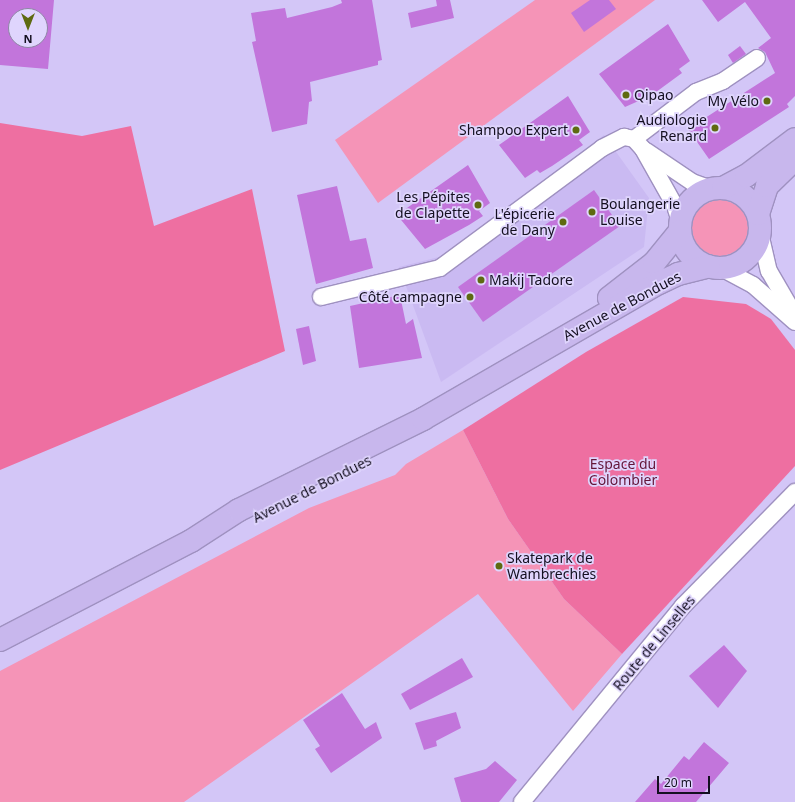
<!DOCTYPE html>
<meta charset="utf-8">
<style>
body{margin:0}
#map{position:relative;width:795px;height:802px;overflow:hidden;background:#d3c6f7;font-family:"Noto Sans",sans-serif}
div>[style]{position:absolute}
.built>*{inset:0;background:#cabaf2}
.green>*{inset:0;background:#f594b7}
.round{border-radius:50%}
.forest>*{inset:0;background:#ee6fa1}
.building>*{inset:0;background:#c275db}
.roads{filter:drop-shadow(1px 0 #9f91c0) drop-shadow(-1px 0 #9f91c0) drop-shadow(0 1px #9f91c0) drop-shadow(0 -1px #9f91c0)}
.street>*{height:16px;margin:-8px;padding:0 8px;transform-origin:8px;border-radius:8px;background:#fff}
.primary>*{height:22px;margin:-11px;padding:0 11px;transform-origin:11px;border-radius:11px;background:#c8b7ed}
.primary>.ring{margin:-11px;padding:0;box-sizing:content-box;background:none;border:22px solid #c8b7ed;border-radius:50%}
.dots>*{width:11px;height:11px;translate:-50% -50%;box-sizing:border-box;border:2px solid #dfd5fd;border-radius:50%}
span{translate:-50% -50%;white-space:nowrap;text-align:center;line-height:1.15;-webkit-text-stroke:3.5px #dfd5fd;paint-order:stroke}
.poi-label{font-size:14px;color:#140f20}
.left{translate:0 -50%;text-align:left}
.right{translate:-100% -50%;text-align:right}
.street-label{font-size:14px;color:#140f20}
.park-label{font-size:14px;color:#641539}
.north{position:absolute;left:8px;top:8px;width:40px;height:40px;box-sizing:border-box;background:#dfd5fd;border:1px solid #8e86a5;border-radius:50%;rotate:180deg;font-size:11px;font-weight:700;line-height:16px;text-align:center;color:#140f20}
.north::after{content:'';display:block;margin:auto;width:14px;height:18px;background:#5e6a11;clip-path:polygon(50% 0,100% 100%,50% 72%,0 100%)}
.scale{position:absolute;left:657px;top:776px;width:53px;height:18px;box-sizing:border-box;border:2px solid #140f20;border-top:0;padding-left:5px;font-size:12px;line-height:14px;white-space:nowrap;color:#140f20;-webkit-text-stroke:3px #dfd5fd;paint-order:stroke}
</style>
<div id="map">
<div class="built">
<div style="clip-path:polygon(604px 135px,649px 198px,644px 247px,441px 382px,399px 267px,443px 256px)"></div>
</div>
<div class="green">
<div style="clip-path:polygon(535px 0,655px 0,378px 203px,335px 140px)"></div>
<div class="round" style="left:692px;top:200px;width:56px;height:56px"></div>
<div style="clip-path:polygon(463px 430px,508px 519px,564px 599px,622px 654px,573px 711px,478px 594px,184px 802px,0 802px,0 671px,309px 508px,395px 475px,406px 464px)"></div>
</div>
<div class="forest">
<div style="clip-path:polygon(0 123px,82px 136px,131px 126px,154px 226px,252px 189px,285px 351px,0 470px)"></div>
<div style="clip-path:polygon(683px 297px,746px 304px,771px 319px,795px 350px,795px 466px,622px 654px,564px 599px,508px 519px,463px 430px,586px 352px)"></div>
</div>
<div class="building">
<div style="clip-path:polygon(evenodd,0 0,54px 0,48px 69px,0 65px,0 0,16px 16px,40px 16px,40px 40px,16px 40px,16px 16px)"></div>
<div style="clip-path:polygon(341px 0,372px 0,382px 60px,378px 61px,378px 65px,310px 82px,312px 101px,309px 102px,307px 124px,272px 132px,252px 42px,256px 41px,251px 13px,285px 8px,287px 18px,332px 7px,342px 3px)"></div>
<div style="clip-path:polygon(436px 0,450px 0,454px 18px,411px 28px,408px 13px,437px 6px)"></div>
<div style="clip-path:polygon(590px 0,609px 0,616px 9px,584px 32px,571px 13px)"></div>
<div style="clip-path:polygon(702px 0,795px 0,795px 96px,787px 104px,789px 107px,709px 159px,688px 129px,775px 73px,765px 52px,758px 48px,771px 38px,745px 2px,718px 22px)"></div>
<div style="clip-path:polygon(668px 24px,690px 61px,679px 69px,682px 73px,652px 95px,625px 107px,599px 74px)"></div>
<div style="clip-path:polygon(740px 46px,746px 54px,733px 63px,728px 55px)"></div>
<div style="clip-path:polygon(568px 96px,590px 132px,579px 140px,583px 145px,552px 166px,540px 173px,537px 170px,525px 178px,499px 145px)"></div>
<div style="clip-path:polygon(468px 165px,490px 203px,479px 211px,483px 216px,469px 225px,425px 249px,397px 215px)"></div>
<div style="clip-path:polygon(337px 186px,350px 241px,366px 238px,373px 268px,316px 284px,297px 195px)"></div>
<div style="clip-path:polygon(594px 190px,620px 226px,483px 322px,458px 287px)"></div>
<div style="clip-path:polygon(400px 295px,406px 324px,413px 319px,422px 358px,359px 368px,350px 306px)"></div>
<div style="clip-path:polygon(309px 326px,316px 361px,303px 365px,296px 329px)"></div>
<div style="clip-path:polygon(724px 645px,747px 671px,718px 708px,689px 676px)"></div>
<div style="clip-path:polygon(462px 658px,473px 677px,410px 710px,401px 694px)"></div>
<div style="clip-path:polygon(342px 693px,365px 729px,376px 722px,382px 738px,331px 773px,315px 749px,320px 746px,303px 720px)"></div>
<div style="clip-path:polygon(456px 712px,461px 728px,436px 741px,437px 746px,424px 750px,415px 723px)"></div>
<div style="clip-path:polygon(704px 742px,729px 763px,696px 802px,635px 802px,655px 779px,661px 784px,684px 756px,689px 760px)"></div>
<div style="clip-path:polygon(495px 761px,517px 780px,499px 802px,461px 802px,454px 778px,486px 769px)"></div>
</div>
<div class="roads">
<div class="street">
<div style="left:634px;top:139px;width:78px;rotate:-37.2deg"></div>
<div style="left:696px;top:92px;width:29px;rotate:-22deg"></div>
<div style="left:723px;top:81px;width:41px;rotate:-34.1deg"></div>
<div style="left:646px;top:151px;width:55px;rotate:34deg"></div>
<div style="left:692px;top:182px;width:20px;rotate:20deg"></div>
<div style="left:760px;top:233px;width:39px;rotate:77deg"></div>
<div style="left:769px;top:271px;width:50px;rotate:59.8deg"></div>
<div style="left:721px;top:268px;width:36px;rotate:28deg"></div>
<div style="left:753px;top:285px;width:56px;rotate:41.4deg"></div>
<div style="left:321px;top:297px;width:122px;rotate:-13.7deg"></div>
<div style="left:440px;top:268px;width:202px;rotate:-36.5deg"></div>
<div style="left:602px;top:148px;width:25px;rotate:-27deg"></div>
<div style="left:624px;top:137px;width:10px;rotate:11deg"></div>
<div style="left:634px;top:139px;width:13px;rotate:48deg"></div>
<div style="left:643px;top:149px;width:65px;rotate:60.7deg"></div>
<div style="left:675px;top:206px;width:16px;rotate:72deg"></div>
<div style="left:522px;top:802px;width:254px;rotate:-50.6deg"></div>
<div style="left:683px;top:606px;width:160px;rotate:-45.5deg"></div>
</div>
<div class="primary">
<div class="ring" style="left:680px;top:188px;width:58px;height:58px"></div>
<div style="left:723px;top:188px;width:26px;rotate:-28deg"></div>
<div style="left:746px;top:176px;width:61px;rotate:-37.1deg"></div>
<div style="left:758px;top:214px;width:29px;rotate:-72deg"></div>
<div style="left:767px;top:186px;width:39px;rotate:-44deg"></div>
<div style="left:609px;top:298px;width:57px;rotate:-37.9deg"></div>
<div style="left:654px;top:263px;width:41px;rotate:-50.9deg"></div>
<div style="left:0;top:640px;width:215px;rotate:-27.4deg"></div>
<div style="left:191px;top:541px;width:57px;rotate:-32.9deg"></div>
<div style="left:239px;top:510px;width:205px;rotate:-26.3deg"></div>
<div style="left:423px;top:419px;width:272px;rotate:-30deg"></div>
<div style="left:659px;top:283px;width:21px;rotate:-25deg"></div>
<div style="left:678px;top:274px;width:32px;rotate:-14deg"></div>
</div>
</div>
<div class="dots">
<div style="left:626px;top:95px;background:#5e6a11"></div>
<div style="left:767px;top:101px;background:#5e6a11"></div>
<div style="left:715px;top:128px;background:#5e6a11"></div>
<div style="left:576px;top:130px;background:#5e6a11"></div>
<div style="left:478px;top:205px;background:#5e6a11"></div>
<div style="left:592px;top:212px;background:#5e6a11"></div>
<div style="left:563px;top:222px;background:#5e6a11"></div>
<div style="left:481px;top:280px;background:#5e6a11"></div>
<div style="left:470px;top:297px;background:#5e6a11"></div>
<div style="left:499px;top:566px;background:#5e6a11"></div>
</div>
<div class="poi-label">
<span class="left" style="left:634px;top:95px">Qipao</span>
<span class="right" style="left:759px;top:101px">My Vélo</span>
<span class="right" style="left:707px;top:128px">Audiologie<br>Renard</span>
<span class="right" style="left:568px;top:130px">Shampoo Expert</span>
<span class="right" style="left:470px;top:205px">Les Pépites<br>de Clapette</span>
<span class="left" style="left:600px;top:212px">Boulangerie<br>Louise</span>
<span class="right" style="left:555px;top:222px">L'épicerie<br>de Dany</span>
<span class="left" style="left:489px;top:280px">Makij Tadore</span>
<span class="right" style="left:462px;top:297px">Côté campagne</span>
<span class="left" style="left:507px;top:566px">Skatepark de<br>Wambrechies</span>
</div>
<div class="street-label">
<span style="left:622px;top:306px;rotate:-28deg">Avenue de Bondues</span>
<span style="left:312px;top:489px;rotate:-27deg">Avenue de Bondues</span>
<span style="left:654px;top:643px;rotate:-50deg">Route de Linselles</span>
</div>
<div class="park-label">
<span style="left:623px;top:472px">Espace du<br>Colombier</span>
</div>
<div class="north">N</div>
<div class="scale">20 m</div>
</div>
